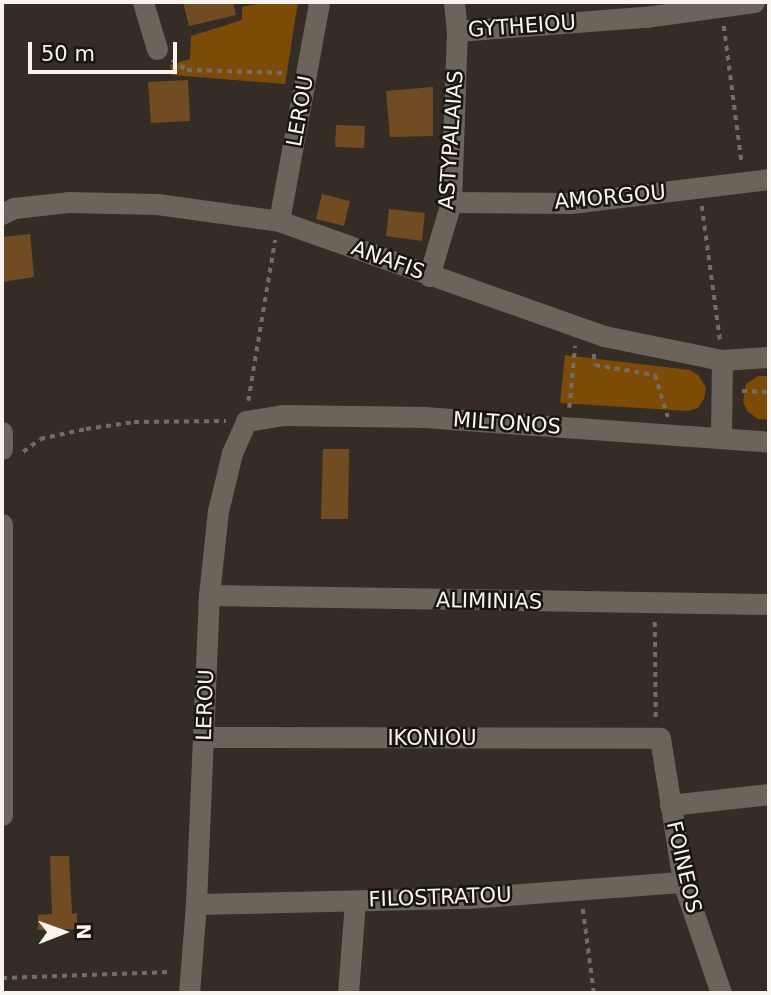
<!DOCTYPE html>
<style>
body{margin:0}
#map{position:relative;width:771px;height:995px;overflow:hidden;background:#352d25;font-family:"DejaVu Sans",sans-serif}
div>[style]{position:absolute}
.green>*{inset:0;background:#7c4b07}
.building>*{inset:0;background:#714c22}
.path>*{height:3.5px;margin-top:-1.75px;transform-origin:0;background:repeating-linear-gradient(90deg,#746d65 0 5px,transparent 0 10px)}
.minor>*{height:21px;margin:-10.5px;padding:0 10.5px;transform-origin:10.5px;border-radius:10.5px;background:#6c635a}
span{translate:-50% -50%;white-space:nowrap;text-align:center;line-height:1.15;-webkit-text-stroke:5px #191612;paint-order:stroke}
.street-label{font-size:21px;color:#f9f4ee}
.frame{position:absolute;inset:0;border:4px solid #f9f4ee;pointer-events:none}
.north{position:absolute;left:28px;top:897px;width:70px;height:70px;-webkit-text-stroke:5px #191612;paint-order:stroke;rotate:89deg;font-size:19px;font-weight:700;line-height:28px;text-align:center;color:#f9f4ee}
.north::after{content:'';display:block;margin:auto;width:24px;height:32px;background:#f9f4ee;clip-path:polygon(50% 0,100% 100%,50% 72%,0 100%)}
.scale{position:absolute;left:28px;top:42px;width:149px;height:32px;box-sizing:border-box;border:4px solid #f9f4ee;border-top:0;padding-left:9px;font-size:21px;line-height:24px;white-space:nowrap;color:#f9f4ee;-webkit-text-stroke:5px #191612;paint-order:stroke}
</style>
<div id="map">
<div class="green">
<div style="clip-path:polygon(266px 2px,298px 2px,285px 84px,172px 75px,170px 65px,190px 59px,191px 36px,242px 20px,242px 7px)"></div>
<div style="clip-path:polygon(565px 355px,690px 370px,698px 375px,706px 387px,704px 399px,698px 408px,688px 411px,560px 403px)"></div>
<div style="clip-path:polygon(758px 376px,769px 376px,769px 420px,758px 419px,747px 411px,743px 402px,746px 384px)"></div>
</div>
<div class="building">
<div style="clip-path:polygon(183px 2px,233px 2px,236px 15px,189px 26px)"></div>
<div style="clip-path:polygon(188px 80px,190px 121px,151px 123px,148px 82px)"></div>
<div style="clip-path:polygon(433px 87px,433px 136px,390px 137px,386px 91px)"></div>
<div style="clip-path:polygon(336px 125px,365px 126px,364px 148px,335px 147px)"></div>
<div style="clip-path:polygon(322px 194px,350px 201px,344px 226px,316px 219px)"></div>
<div style="clip-path:polygon(389px 209px,425px 213px,422px 241px,386px 236px)"></div>
<div style="clip-path:polygon(30px 234px,34px 277px,2px 282px,2px 237px)"></div>
<div style="clip-path:polygon(323px 449px,349px 449px,348px 519px,321px 519px)"></div>
<div style="clip-path:polygon(50px 856px,69px 856px,72px 914px,77px 913px,77px 929px,38px 930px,38px 915px,52px 914px)"></div>
</div>
<div class="path">
<div style="left:724px;top:26px;width:139px;rotate:82.6deg"></div>
<div style="left:172px;top:60px;width:18px;rotate:34deg"></div>
<div style="left:187px;top:70px;width:100px;rotate:1.7deg"></div>
<div style="left:702px;top:206px;width:135px;rotate:82.3deg"></div>
<div style="left:594px;top:354px;width:11px;rotate:85deg"></div>
<div style="left:595px;top:365px;width:61px;rotate:9.5deg"></div>
<div style="left:655px;top:375px;width:44px;rotate:72.8deg"></div>
<div style="left:742px;top:391px;width:27px;rotate:2deg"></div>
<div style="left:248px;top:401px;width:163px;rotate:-80.5deg"></div>
<div style="left:569px;top:408px;width:62px;rotate:-84.5deg"></div>
<div style="left:23px;top:452px;width:21px;rotate:-37deg"></div>
<div style="left:40px;top:439px;width:47px;rotate:-12.3deg"></div>
<div style="left:86px;top:429px;width:49px;rotate:-8.3deg"></div>
<div style="left:134px;top:422px;width:92px;rotate:-0.6deg"></div>
<div style="left:655px;top:622px;width:97px;rotate:89.4deg"></div>
<div style="left:583px;top:909px;width:85px;rotate:82.5deg"></div>
<div style="left:2px;top:978px;width:169px;rotate:-2deg"></div>
</div>
<div class="minor">
<div style="left:143px;top:2px;width:49px;rotate:73.4deg"></div>
<div style="left:457px;top:31px;width:189px;rotate:-4.3deg"></div>
<div style="left:645px;top:17px;width:110px;rotate:-7.8deg"></div>
<div style="left:451px;top:202px;width:120px;rotate:0.5deg"></div>
<div style="left:571px;top:203px;width:199px;rotate:-6.9deg"></div>
<div style="left:2px;top:214px;width:13px;rotate:-27deg"></div>
<div style="left:14px;top:208px;width:54px;rotate:-6.3deg"></div>
<div style="left:68px;top:202px;width:89px;rotate:1.3deg"></div>
<div style="left:157px;top:204px;width:123px;rotate:7.9deg"></div>
<div style="left:279px;top:221px;width:345px;rotate:19.5deg"></div>
<div style="left:604px;top:336px;width:120px;rotate:11.5deg"></div>
<div style="left:722px;top:360px;width:47px;rotate:-3.7deg"></div>
<div style="left:279px;top:221px;width:223px;rotate:-79.6deg"></div>
<div style="left:429px;top:276px;width:77px;rotate:-73.4deg"></div>
<div style="left:451px;top:202px;width:171px;rotate:-88deg"></div>
<div style="left:457px;top:31px;width:29px;rotate:-96deg"></div>
<div style="left:2px;top:432px;width:17px;rotate:90deg"></div>
<div style="left:721px;top:438px;width:78px;rotate:-89.3deg"></div>
<div style="left:2px;top:524px;width:291px;rotate:90deg"></div>
<div style="left:209px;top:595px;width:560px;rotate:0.92deg"></div>
<div style="left:204px;top:737px;width:456px;rotate:0.1deg"></div>
<div style="left:660px;top:738px;width:146px;rotate:80.9deg"></div>
<div style="left:683px;top:882px;width:117px;rotate:71.1deg"></div>
<div style="left:670px;top:805px;width:100px;rotate:-6.3deg"></div>
<div style="left:196px;top:904px;width:272px;rotate:-1.3deg"></div>
<div style="left:468px;top:898px;width:216px;rotate:-4.3deg"></div>
<div style="left:189px;top:993px;width:89px;rotate:-85.5deg"></div>
<div style="left:196px;top:904px;width:309px;rotate:-87.6deg"></div>
<div style="left:209px;top:595px;width:84px;rotate:-83.9deg"></div>
<div style="left:218px;top:511px;width:60px;rotate:-76.4deg"></div>
<div style="left:232px;top:453px;width:35px;rotate:-66deg"></div>
<div style="left:246px;top:421px;width:37px;rotate:-9deg"></div>
<div style="left:283px;top:415px;width:141px;rotate:0.8deg"></div>
<div style="left:424px;top:417px;width:346px;rotate:4.1deg"></div>
<div style="left:348px;top:993px;width:92px;rotate:-85.6deg"></div>
</div>
<div class="street-label">
<span style="left:522px;top:26px;rotate:-4deg">GYTHEIOU</span>
<span style="left:300px;top:111px;rotate:-80deg">LEROU</span>
<span style="left:451px;top:140px;rotate:-86deg">ASTYPALAIAS</span>
<span style="left:610px;top:197px;rotate:-5deg">AMORGOU</span>
<span style="left:388px;top:260px;rotate:20deg">ANAFIS</span>
<span style="left:507px;top:423px;rotate:4deg">MILTONOS</span>
<span style="left:489px;top:601px;rotate:1deg">ALIMINIAS</span>
<span style="left:205px;top:705px;rotate:-88deg">LEROU</span>
<span style="left:432px;top:738px">IKONIOU</span>
<span style="left:684px;top:867px;rotate:77deg">FOINEOS</span>
<span style="left:440px;top:897px;rotate:-2deg">FILOSTRATOU</span>
</div>
<div class="frame"></div>
<div class="north">N</div>
<div class="scale">50 m</div>
</div>
